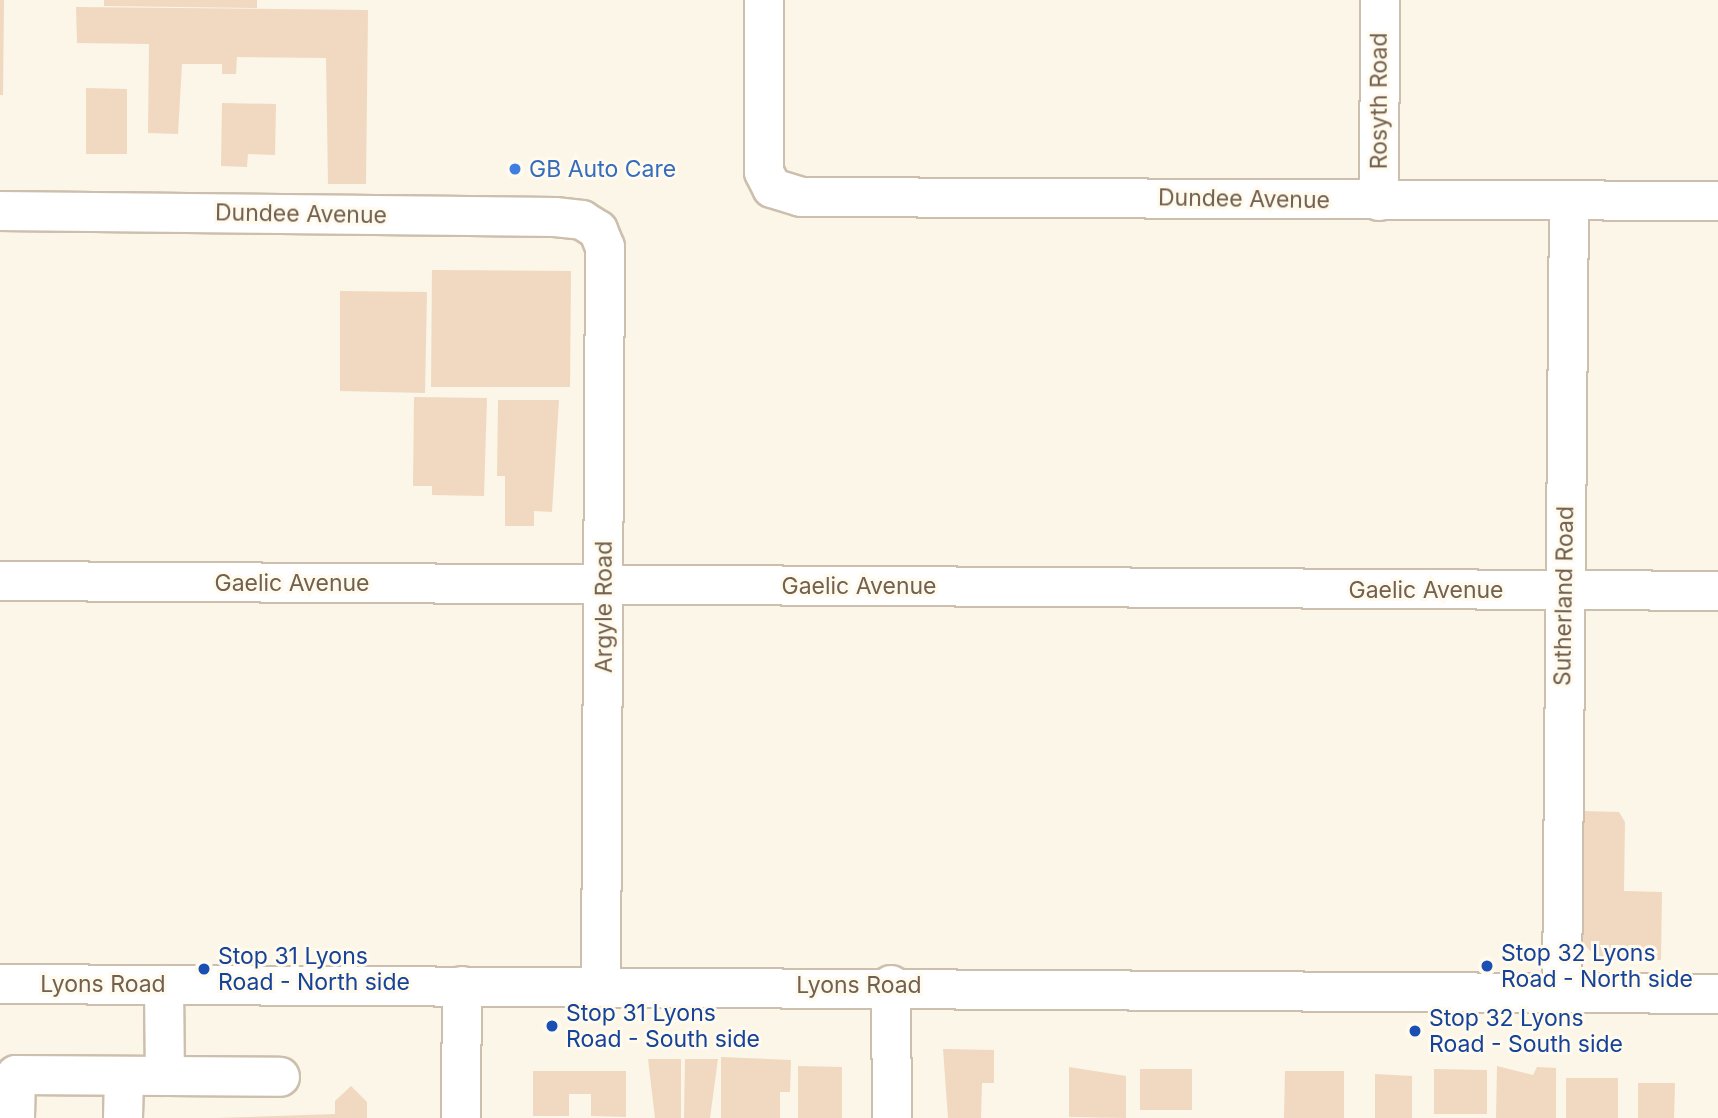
<!DOCTYPE html>
<style>
body{margin:0}
#map{position:relative;width:1718px;height:1118px;overflow:hidden;background:#fbf6e7;font-family:Inter,sans-serif}
div>[style]{position:absolute}
.building>*{inset:0;background:#f0d9c0}
.roads{filter:drop-shadow(2px 0 #cdbfae) drop-shadow(-2px 0 #cdbfae) drop-shadow(0 2px #cdbfae) drop-shadow(0 -2px #cdbfae)}
.minor>*{height:38px;margin:-19px;padding:0 19px;transform-origin:19px;border-radius:19px;background:#fff}
.dots>*{width:19px;height:19px;translate:-50% -50%;box-sizing:border-box;border:4px solid #fefaee;border-radius:50%}
span{translate:-50% -50%;white-space:nowrap;text-align:center;line-height:1.15;-webkit-text-stroke:6px #fefaee;paint-order:stroke}
.street-label{font-size:23px;color:#74604d}
.shop-label{font-size:23px;color:#366cbe}
.left{translate:0 -50%;text-align:left}
.transit-label{font-size:23px;color:#164399}
</style>
<div id="map">
<div class="building">
<div style="clip-path:polygon(0 0,4px 0,3px 95px,0 95px)"></div>
<div style="clip-path:polygon(104px 0,257px 0,257px 8px,104px 6px)"></div>
<div style="clip-path:polygon(76px 7px,368px 10px,366px 184px,328px 184px,326px 58px,237px 57px,236px 74px,222px 74px,222px 64px,182px 64px,178px 134px,148px 133px,149px 44px,77px 43px)"></div>
<div style="clip-path:polygon(86px 88px,127px 89px,127px 154px,86px 154px)"></div>
<div style="clip-path:polygon(222px 103px,276px 104px,275px 155px,248px 154px,247px 167px,221px 166px)"></div>
<div style="clip-path:polygon(432px 270px,571px 271px,570px 387px,431px 387px)"></div>
<div style="clip-path:polygon(340px 291px,427px 292px,425px 393px,340px 391px)"></div>
<div style="clip-path:polygon(414px 397px,487px 398px,484px 496px,432px 495px,432px 486px,413px 486px)"></div>
<div style="clip-path:polygon(498px 400px,559px 400px,552px 512px,534px 511px,534px 526px,505px 526px,505px 476px,497px 476px)"></div>
<div style="clip-path:polygon(1584px 811px,1619px 812px,1625px 822px,1624px 891px,1662px 892px,1661px 960px,1599px 959px,1582px 943px)"></div>
<div style="clip-path:polygon(943px 1049px,994px 1050px,994px 1083px,982px 1083px,981px 1118px,948px 1118px)"></div>
<div style="clip-path:polygon(721px 1057px,791px 1060px,790px 1092px,780px 1092px,780px 1118px,721px 1118px)"></div>
<div style="clip-path:polygon(648px 1059px,681px 1059px,681px 1118px,655px 1118px)"></div>
<div style="clip-path:polygon(685px 1059px,718px 1059px,710px 1118px,684px 1118px)"></div>
<div style="clip-path:polygon(798px 1066px,842px 1067px,842px 1118px,798px 1118px)"></div>
<div style="clip-path:polygon(1497px 1066px,1533px 1075px,1537px 1067px,1556px 1068px,1556px 1118px,1496px 1118px)"></div>
<div style="clip-path:polygon(1069px 1067px,1126px 1076px,1126px 1118px,1069px 1117px)"></div>
<div style="clip-path:polygon(1140px 1069px,1192px 1069px,1192px 1110px,1140px 1110px)"></div>
<div style="clip-path:polygon(1434px 1069px,1487px 1070px,1487px 1114px,1434px 1114px)"></div>
<div style="clip-path:polygon(533px 1071px,626px 1071px,626px 1117px,591px 1116px,591px 1094px,569px 1094px,569px 1116px,533px 1116px)"></div>
<div style="clip-path:polygon(1285px 1071px,1344px 1071px,1344px 1118px,1284px 1118px)"></div>
<div style="clip-path:polygon(1375px 1074px,1412px 1076px,1412px 1118px,1375px 1118px)"></div>
<div style="clip-path:polygon(1566px 1078px,1618px 1078px,1618px 1118px,1566px 1118px)"></div>
<div style="clip-path:polygon(1638px 1083px,1675px 1083px,1674px 1118px,1638px 1118px)"></div>
<div style="clip-path:polygon(351px 1086px,367px 1102px,367px 1118px,216px 1118px,335px 1114px,335px 1101px)"></div>
</div>
<div class="roads">
<div class="minor">
<div style="left:764px;top:0;width:172px;rotate:90deg"></div>
<div style="left:764px;top:172px;width:18px;rotate:63deg"></div>
<div style="left:772px;top:188px;width:30px;rotate:17deg"></div>
<div style="left:801px;top:197px;width:917px;rotate:0.25deg"></div>
<div style="left:1379px;top:201px;width:201px;rotate:-89.7deg"></div>
<div style="left:0;top:211px;width:555px;rotate:0.62deg"></div>
<div style="left:555px;top:217px;width:27px;rotate:6deg"></div>
<div style="left:582px;top:220px;width:19px;rotate:32deg"></div>
<div style="left:598px;top:230px;width:18px;rotate:68deg"></div>
<div style="left:605px;top:247px;width:739px;rotate:90.31deg"></div>
<div style="left:0;top:581px;width:1718px;rotate:0.33deg"></div>
<div style="left:0;top:984px;width:1718px;rotate:0.33deg"></div>
<div style="left:164px;top:985px;width:91px;rotate:89.4deg"></div>
<div style="left:891px;top:985px;width:133px;rotate:89.6deg"></div>
<div style="left:1562px;top:991px;width:790px;rotate:-89.49deg"></div>
<div style="left:15px;top:1118px;width:43px;rotate:-88.7deg"></div>
<div style="left:16px;top:1075px;width:264px;rotate:0.4deg"></div>
<div style="left:123px;top:1118px;width:42px;rotate:-88.6deg"></div>
<div style="left:461px;top:1118px;width:132px;rotate:-89.6deg"></div>
</div>
</div>
<div class="dots">
<div style="left:515px;top:169px;background:#3f7fe0"></div>
<div style="left:1487px;top:966px;background:#1a4fb4"></div>
<div style="left:204px;top:969px;background:#1a4fb4"></div>
<div style="left:552px;top:1026px;background:#1a4fb4"></div>
<div style="left:1415px;top:1031px;background:#1a4fb4"></div>
</div>
<div class="street-label">
<span style="left:1379px;top:101px;rotate:-90deg">Rosyth Road</span>
<span style="left:1244px;top:199px;rotate:1deg">Dundee Avenue</span>
<span style="left:301px;top:214px;rotate:1deg">Dundee Avenue</span>
<span style="left:292px;top:583px">Gaelic Avenue</span>
<span style="left:859px;top:586px">Gaelic Avenue</span>
<span style="left:1426px;top:590px">Gaelic Avenue</span>
<span style="left:1564px;top:596px;rotate:-89deg">Sutherland Road</span>
<span style="left:604px;top:607px;rotate:-90deg">Argyle Road</span>
<span style="left:103px;top:984px">Lyons Road</span>
<span style="left:859px;top:985px">Lyons Road</span>
</div>
<div class="shop-label">
<span class="left" style="left:529px;top:169px">GB Auto Care</span>
</div>
<div class="transit-label">
<span class="left" style="left:1501px;top:966px">Stop 32 Lyons<br>Road - North side</span>
<span class="left" style="left:218px;top:969px">Stop 31 Lyons<br>Road - North side</span>
<span class="left" style="left:566px;top:1026px">Stop 31 Lyons<br>Road - South side</span>
<span class="left" style="left:1429px;top:1031px">Stop 32 Lyons<br>Road - South side</span>
</div>
</div>
